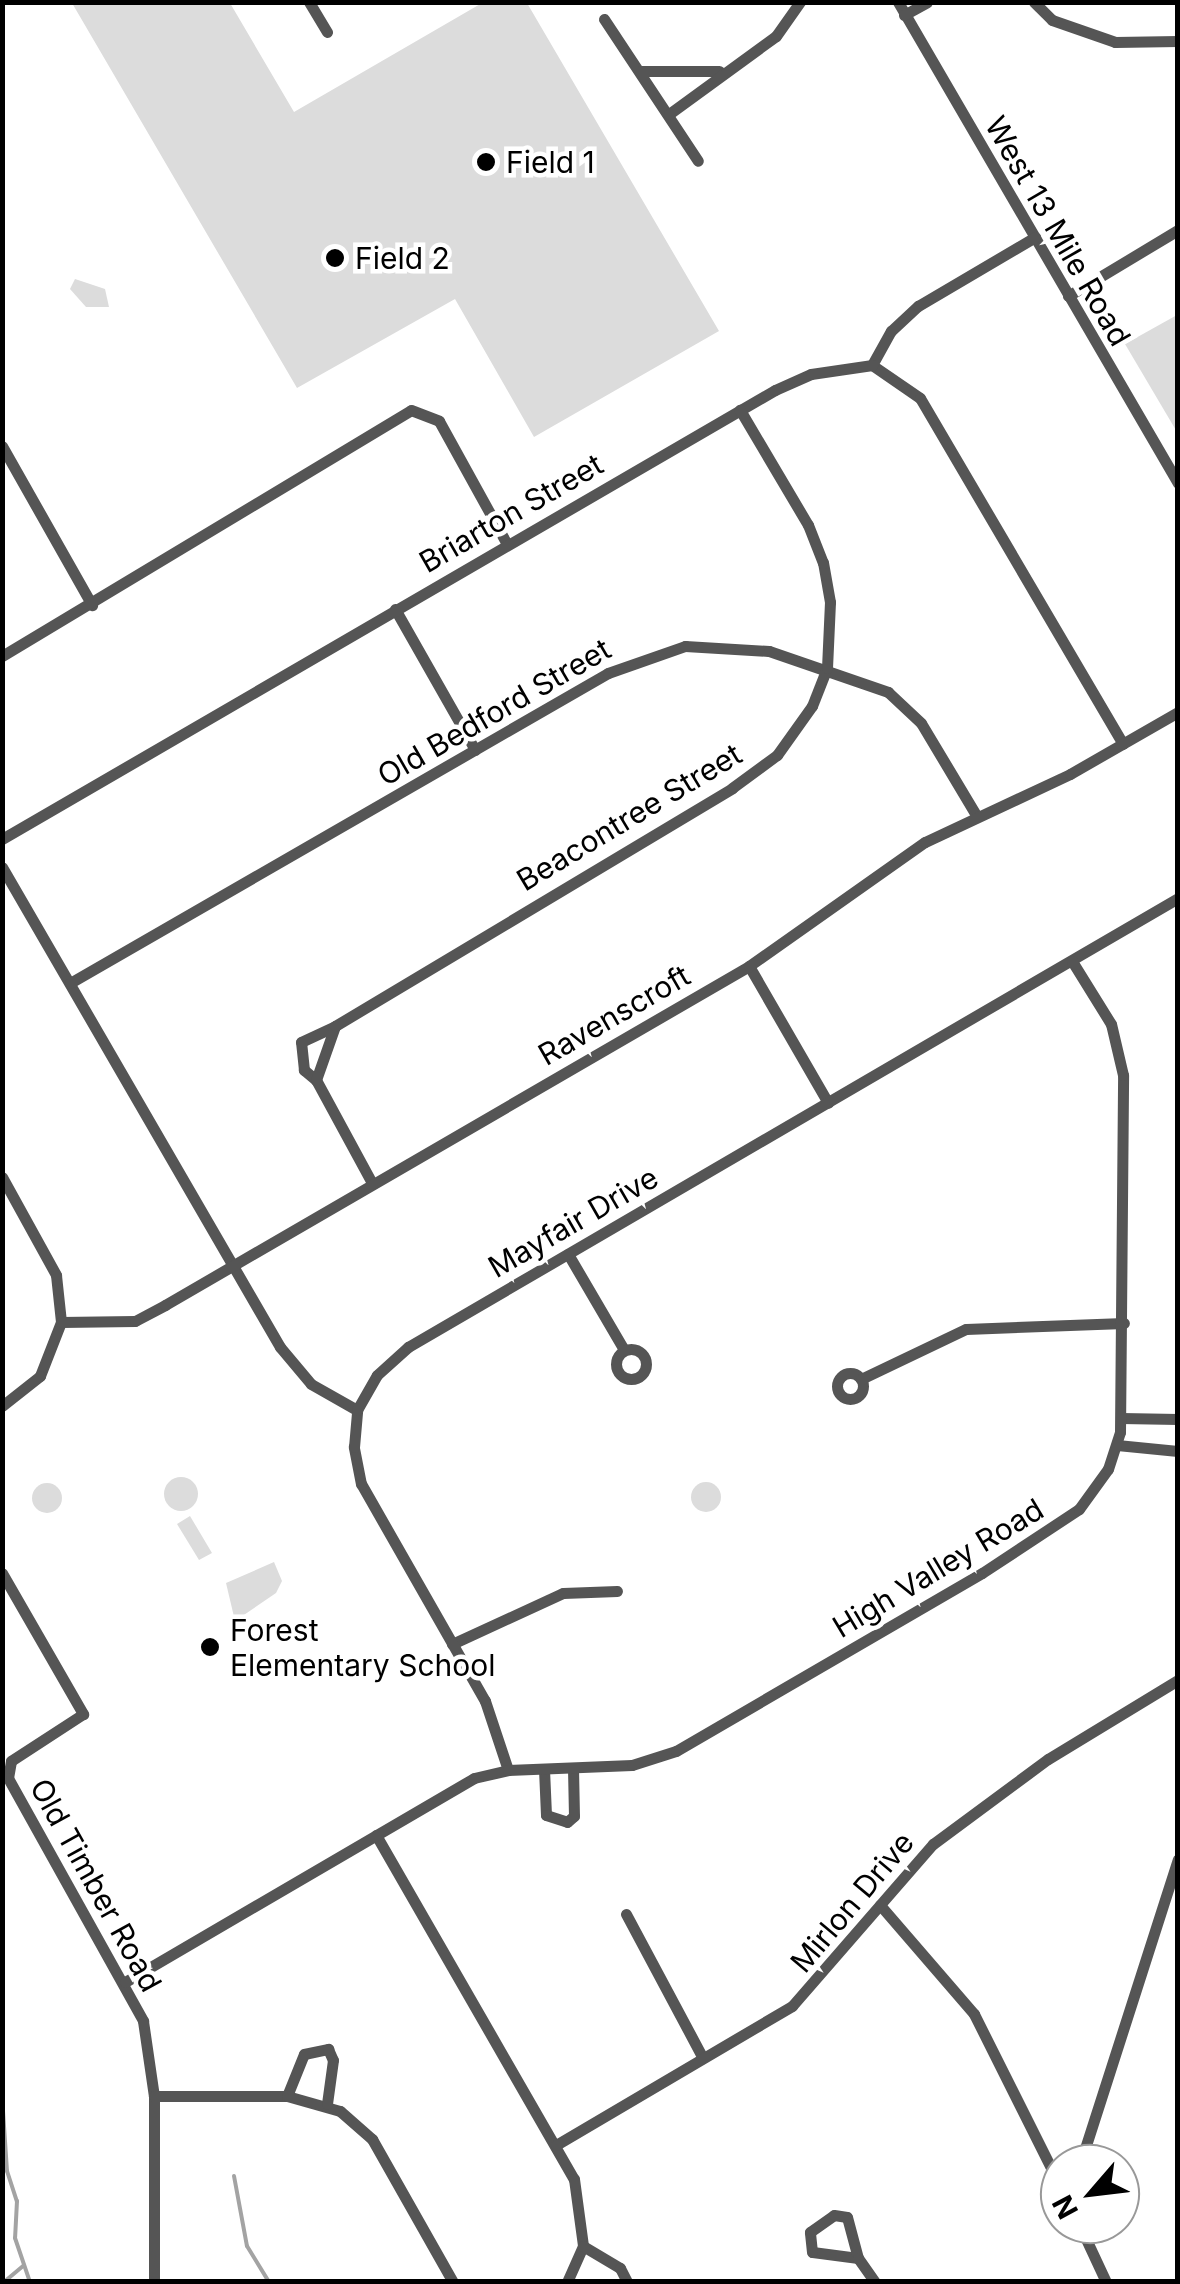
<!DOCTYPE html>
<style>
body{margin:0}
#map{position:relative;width:1180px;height:2284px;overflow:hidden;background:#fff;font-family:Inter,sans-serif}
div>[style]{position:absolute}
.green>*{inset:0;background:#dcdcdc}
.round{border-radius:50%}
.stream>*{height:4px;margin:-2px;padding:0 2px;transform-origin:2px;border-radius:2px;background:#a3a3a3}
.minor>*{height:11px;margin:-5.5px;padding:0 5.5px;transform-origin:5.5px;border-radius:5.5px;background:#555}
.minor>.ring{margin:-5.5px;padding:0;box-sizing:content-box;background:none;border:11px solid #555;border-radius:50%}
.dots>*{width:28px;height:28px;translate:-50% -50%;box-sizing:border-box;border:5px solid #fff;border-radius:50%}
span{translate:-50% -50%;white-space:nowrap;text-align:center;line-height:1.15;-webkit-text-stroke:9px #fff;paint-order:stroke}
.poi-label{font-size:30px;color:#000}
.left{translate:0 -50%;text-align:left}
.street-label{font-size:30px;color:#000}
.frame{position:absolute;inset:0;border:5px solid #000;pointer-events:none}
.north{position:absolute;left:1040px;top:2144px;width:100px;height:100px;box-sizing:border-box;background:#fff;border:2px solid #999;border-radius:50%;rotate:242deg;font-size:28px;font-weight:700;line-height:40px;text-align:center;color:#000}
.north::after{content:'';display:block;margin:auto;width:35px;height:45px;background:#000;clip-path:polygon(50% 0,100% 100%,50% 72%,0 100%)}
</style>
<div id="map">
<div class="green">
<div style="clip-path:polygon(72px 3px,230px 3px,294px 112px,482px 3px,527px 3px,719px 331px,534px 437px,455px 299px,297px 388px)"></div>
<div style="clip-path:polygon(75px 279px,105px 289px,109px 307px,86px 307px,70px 289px)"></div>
<div style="clip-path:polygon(1177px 315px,1177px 432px,1125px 344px)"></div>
<div class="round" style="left:164px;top:1477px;width:34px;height:34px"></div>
<div class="round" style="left:691px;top:1482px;width:30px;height:30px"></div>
<div class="round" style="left:32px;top:1483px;width:30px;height:30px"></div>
<div style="clip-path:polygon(190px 1516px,212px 1553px,199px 1560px,177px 1524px)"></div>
<div style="clip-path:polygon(274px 1562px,282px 1581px,276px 1593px,235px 1621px,226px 1583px)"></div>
</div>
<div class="stream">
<div style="left:2px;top:2096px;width:75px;rotate:86.2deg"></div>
<div style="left:7px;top:2171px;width:32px;rotate:72deg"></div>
<div style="left:17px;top:2201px;width:37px;rotate:93deg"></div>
<div style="left:15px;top:2238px;width:46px;rotate:71.2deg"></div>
<div style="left:234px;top:2176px;width:71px;rotate:79.5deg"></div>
<div style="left:247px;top:2246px;width:42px;rotate:58.6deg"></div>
<div style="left:4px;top:2282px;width:26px;rotate:-40deg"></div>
</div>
<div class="minor">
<div style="left:309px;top:2px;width:35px;rotate:59deg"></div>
<div style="left:898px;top:2px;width:557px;rotate:59.8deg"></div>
<div style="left:1034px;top:2px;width:25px;rotate:45deg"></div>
<div style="left:1052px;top:20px;width:67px;rotate:19.2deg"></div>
<div style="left:1115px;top:42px;width:63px;rotate:-0.9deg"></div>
<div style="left:904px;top:15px;width:26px;rotate:-29deg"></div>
<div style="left:604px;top:19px;width:170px;rotate:56.5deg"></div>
<div style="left:641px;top:71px;width:78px"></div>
<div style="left:669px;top:114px;width:132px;rotate:-36.1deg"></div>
<div style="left:776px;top:36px;width:42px;rotate:-54.8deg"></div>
<div style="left:1068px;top:296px;width:128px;rotate:-31deg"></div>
<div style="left:872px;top:365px;width:58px;rotate:34.5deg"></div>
<div style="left:920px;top:398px;width:401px;rotate:59.6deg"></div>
<div style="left:872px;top:365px;width:39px;rotate:-61deg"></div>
<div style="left:891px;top:331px;width:37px;rotate:-43deg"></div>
<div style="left:918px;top:306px;width:136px;rotate:-30.5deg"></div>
<div style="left:2px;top:446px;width:183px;rotate:60.5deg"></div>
<div style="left:395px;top:609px;width:162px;rotate:60.4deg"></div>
<div style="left:2px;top:656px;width:477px;rotate:-31deg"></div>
<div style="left:411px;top:410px;width:30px;rotate:21deg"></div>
<div style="left:439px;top:421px;width:141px;rotate:61.1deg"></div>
<div style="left:2px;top:839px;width:894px;rotate:-30.15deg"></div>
<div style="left:775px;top:390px;width:39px;rotate:-24deg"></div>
<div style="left:811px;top:374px;width:62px;rotate:-8.4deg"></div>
<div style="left:2px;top:867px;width:555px;rotate:59.92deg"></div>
<div style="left:280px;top:1347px;width:48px;rotate:50deg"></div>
<div style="left:311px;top:1384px;width:53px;rotate:29.5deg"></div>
<div style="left:749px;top:966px;width:158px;rotate:60deg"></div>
<div style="left:70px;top:983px;width:621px;rotate:-29.95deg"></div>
<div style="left:608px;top:673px;width:82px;rotate:-19.3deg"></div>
<div style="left:685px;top:646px;width:84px;rotate:3.4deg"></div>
<div style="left:769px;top:651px;width:126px;rotate:19deg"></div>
<div style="left:888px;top:692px;width:45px;rotate:43.2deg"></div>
<div style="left:921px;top:723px;width:107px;rotate:59.1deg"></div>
<div style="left:316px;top:1080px;width:16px;rotate:-140deg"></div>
<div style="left:304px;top:1070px;width:28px;rotate:-96deg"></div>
<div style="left:301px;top:1042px;width:38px;rotate:-25deg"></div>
<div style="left:2px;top:1177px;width:112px;rotate:61.1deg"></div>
<div style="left:56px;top:1275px;width:47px;rotate:83.9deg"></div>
<div style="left:61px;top:1322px;width:58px;rotate:111.3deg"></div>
<div style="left:40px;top:1376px;width:48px;rotate:141.7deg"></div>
<div style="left:372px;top:1183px;width:117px;rotate:-118.5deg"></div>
<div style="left:316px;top:1080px;width:57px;rotate:-70.6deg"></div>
<div style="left:335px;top:1026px;width:463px;rotate:-30.9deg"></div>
<div style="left:732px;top:788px;width:56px;rotate:-36.3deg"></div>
<div style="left:777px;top:755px;width:60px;rotate:-54.5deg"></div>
<div style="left:812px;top:706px;width:41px;rotate:-68.5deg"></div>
<div style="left:827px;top:668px;width:66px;rotate:-87.4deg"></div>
<div style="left:830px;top:602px;width:40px;rotate:-100deg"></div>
<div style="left:823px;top:563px;width:41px;rotate:-111.5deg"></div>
<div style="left:808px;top:525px;width:134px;rotate:-120.6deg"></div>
<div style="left:568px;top:1254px;width:111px;rotate:59.7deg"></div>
<div style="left:61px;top:1322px;width:74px;rotate:-0.8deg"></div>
<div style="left:135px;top:1321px;width:34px;rotate:-28deg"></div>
<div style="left:165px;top:1305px;width:675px;rotate:-30.13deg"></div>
<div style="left:749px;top:966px;width:215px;rotate:-35.2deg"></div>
<div style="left:925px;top:842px;width:160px;rotate:-25.1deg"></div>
<div style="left:1070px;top:774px;width:125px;rotate:-29.9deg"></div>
<div class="ring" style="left:616px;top:1349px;width:19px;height:19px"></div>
<div class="ring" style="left:837px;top:1373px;width:15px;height:15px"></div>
<div style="left:861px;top:1379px;width:116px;rotate:-25.5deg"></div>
<div style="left:966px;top:1329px;width:158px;rotate:-2.2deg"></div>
<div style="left:1121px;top:1418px;width:57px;rotate:1deg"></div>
<div style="left:1117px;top:1445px;width:61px;rotate:5.6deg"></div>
<div style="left:2px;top:1573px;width:163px;rotate:60.1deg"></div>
<div style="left:83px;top:1714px;width:86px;rotate:146.9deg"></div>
<div style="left:11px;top:1761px;width:17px;rotate:100deg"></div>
<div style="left:8px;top:1778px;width:278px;rotate:60.9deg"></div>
<div style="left:143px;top:2021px;width:76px;rotate:81.7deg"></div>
<div style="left:154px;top:2096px;width:186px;rotate:90deg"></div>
<div style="left:452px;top:1644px;width:122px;rotate:-24.7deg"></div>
<div style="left:563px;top:1593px;width:54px;rotate:-2.1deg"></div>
<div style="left:544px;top:1769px;width:46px;rotate:87.5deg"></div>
<div style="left:546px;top:1815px;width:22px;rotate:18deg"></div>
<div style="left:567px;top:1822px;width:9px;rotate:-41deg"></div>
<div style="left:574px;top:1816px;width:48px;rotate:-91.2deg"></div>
<div style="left:508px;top:1770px;width:73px;rotate:-108.4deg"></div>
<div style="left:485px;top:1701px;width:250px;rotate:-119.7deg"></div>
<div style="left:361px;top:1484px;width:38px;rotate:-101deg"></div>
<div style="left:354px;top:1447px;width:37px;rotate:-85deg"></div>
<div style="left:357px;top:1410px;width:40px;rotate:-60.3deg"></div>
<div style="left:377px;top:1375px;width:42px;rotate:-42.1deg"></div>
<div style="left:408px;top:1347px;width:891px;rotate:-30.25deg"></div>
<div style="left:376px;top:1835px;width:397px;rotate:60.1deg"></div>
<div style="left:574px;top:2179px;width:68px;rotate:82.3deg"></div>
<div style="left:583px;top:2246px;width:39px;rotate:114deg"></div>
<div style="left:880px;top:1905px;width:144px;rotate:49.2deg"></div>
<div style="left:974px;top:2014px;width:192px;rotate:63.4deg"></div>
<div style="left:626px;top:1914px;width:163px;rotate:61.9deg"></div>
<div style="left:125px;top:1982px;width:404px;rotate:-30.3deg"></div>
<div style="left:474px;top:1778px;width:35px;rotate:-13deg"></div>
<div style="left:508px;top:1770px;width:124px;rotate:-2.3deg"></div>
<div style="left:632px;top:1765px;width:46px;rotate:-17.7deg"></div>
<div style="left:676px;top:1751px;width:354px;rotate:-30.2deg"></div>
<div style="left:982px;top:1573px;width:116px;rotate:-33.4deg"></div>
<div style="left:1079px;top:1509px;width:49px;rotate:-54.1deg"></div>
<div style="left:1108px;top:1469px;width:39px;rotate:-72deg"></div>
<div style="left:1120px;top:1432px;width:357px;rotate:-89.5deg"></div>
<div style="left:1123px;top:1075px;width:52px;rotate:-103.2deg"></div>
<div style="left:1111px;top:1024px;width:74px;rotate:-121.8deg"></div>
<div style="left:154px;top:2096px;width:133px"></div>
<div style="left:287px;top:2096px;width:55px;rotate:15.8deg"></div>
<div style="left:340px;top:2111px;width:43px;rotate:41.2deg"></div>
<div style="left:372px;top:2139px;width:164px;rotate:60.5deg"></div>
<div style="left:287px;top:2096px;width:45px;rotate:-68deg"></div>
<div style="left:304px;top:2054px;width:25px;rotate:-12deg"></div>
<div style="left:328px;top:2049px;width:12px;rotate:66deg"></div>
<div style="left:333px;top:2060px;width:44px;rotate:97.8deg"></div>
<div style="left:556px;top:2145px;width:274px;rotate:-30.5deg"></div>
<div style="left:792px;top:2006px;width:215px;rotate:-49deg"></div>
<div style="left:933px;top:1844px;width:143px;rotate:-36.5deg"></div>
<div style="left:1048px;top:1759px;width:152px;rotate:-31.3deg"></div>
<div style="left:1080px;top:2164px;width:320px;rotate:-72.2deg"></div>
<div style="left:1079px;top:2224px;width:64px;rotate:65deg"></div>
<div style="left:583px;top:2246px;width:43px;rotate:30.7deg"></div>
<div style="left:620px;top:2268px;width:16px;rotate:63deg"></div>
<div style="left:858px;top:2258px;width:46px;rotate:-172.6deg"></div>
<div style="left:812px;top:2252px;width:20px;rotate:-96deg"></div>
<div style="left:810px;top:2232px;width:29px;rotate:-35deg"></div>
<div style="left:834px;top:2215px;width:13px;rotate:9deg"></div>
<div style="left:847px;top:2217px;width:42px;rotate:75deg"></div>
<div style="left:858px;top:2258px;width:29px;rotate:55deg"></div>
</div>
<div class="dots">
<div style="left:486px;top:162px;background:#000"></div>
<div style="left:335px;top:258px;background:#000"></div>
<div style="left:210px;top:1647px;background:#000"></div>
</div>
<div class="poi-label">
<span class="left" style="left:506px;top:162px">Field 1</span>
<span class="left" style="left:355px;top:258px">Field 2</span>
<span class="left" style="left:230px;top:1647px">Forest<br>Elementary School</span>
</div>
<div class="street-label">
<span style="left:1058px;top:231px;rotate:60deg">West 13 Mile Road</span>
<span style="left:511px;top:513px;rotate:-30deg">Briarton Street</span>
<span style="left:494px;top:712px;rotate:-30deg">Old Bedford Street</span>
<span style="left:629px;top:817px;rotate:-31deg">Beacontree Street</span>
<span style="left:614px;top:1015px;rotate:-30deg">Ravenscroft</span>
<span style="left:573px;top:1222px;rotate:-30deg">Mayfair Drive</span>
<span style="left:938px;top:1568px;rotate:-31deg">High Valley Road</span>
<span style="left:96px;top:1885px;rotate:61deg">Old Timber Road</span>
<span style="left:852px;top:1902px;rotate:-50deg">Mirlon Drive</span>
</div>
<div class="frame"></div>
<div class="north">N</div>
</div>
